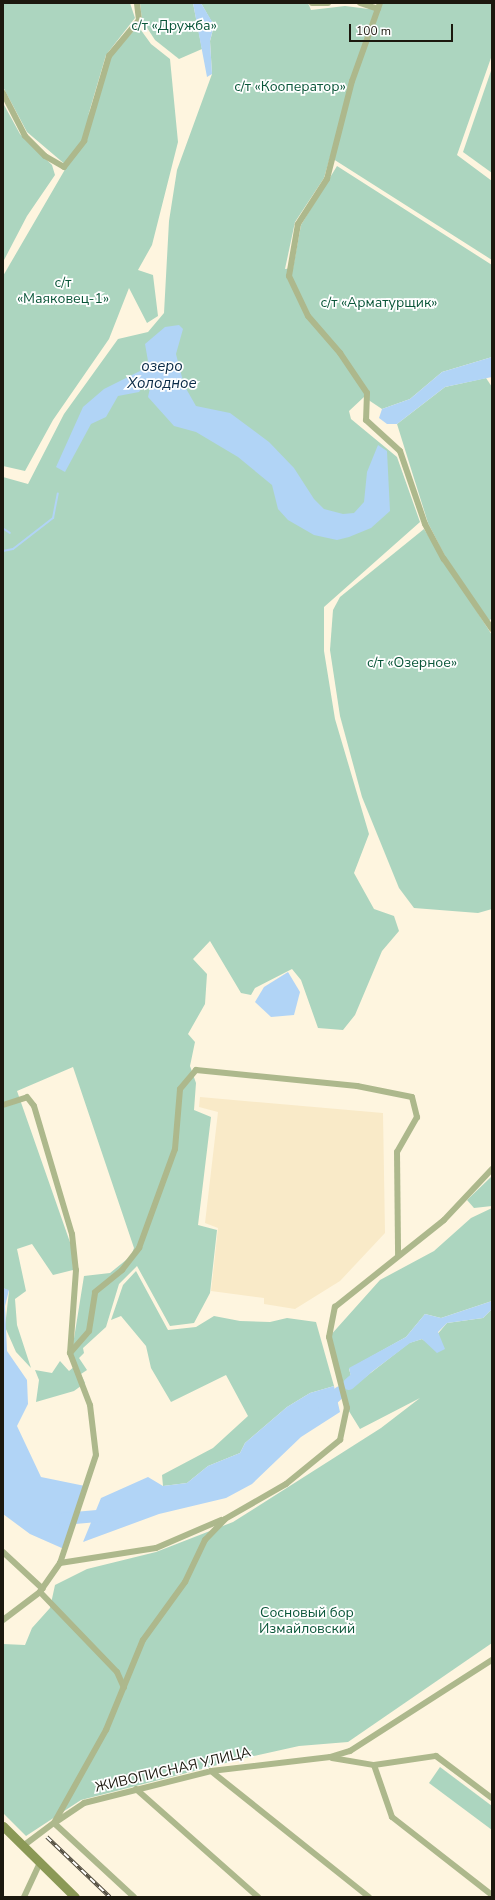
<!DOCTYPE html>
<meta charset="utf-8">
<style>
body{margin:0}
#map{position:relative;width:495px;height:1900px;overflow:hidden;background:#fef5df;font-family:"Nunito Sans",sans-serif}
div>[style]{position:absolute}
.built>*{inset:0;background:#f9eac8}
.green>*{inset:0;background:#acd5bf}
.water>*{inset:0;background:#b1d4f6}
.stream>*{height:2px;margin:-1px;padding:0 1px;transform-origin:1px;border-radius:1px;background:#b1d4f6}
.river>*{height:12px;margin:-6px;padding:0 6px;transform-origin:6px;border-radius:6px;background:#b1d4f6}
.minor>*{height:6px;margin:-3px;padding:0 3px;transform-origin:3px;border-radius:3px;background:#adb88c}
.secondary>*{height:9px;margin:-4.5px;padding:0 4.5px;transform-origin:4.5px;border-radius:4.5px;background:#8b9956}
.rail>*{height:3.5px;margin-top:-1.75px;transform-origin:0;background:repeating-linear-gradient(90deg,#fff 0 6px,#524d40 0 12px);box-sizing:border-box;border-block:1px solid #524d40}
span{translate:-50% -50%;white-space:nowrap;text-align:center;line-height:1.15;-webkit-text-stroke:3.5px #fff;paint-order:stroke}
.park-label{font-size:14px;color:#0a5639}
.street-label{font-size:14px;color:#1c180e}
.water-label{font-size:15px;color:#0a2b47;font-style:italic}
.frame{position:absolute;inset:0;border:4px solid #1c180e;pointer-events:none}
.scale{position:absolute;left:349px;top:24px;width:104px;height:18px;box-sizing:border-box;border:2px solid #1c180e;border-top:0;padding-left:5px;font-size:12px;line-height:14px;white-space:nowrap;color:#1c180e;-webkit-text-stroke:3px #fff;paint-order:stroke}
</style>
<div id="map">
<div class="built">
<div style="clip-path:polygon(200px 1097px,383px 1113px,385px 1233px,340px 1281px,295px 1309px,264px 1304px,264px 1298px,211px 1291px,218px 1228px,205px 1223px,218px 1112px,199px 1107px)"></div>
</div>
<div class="green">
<div style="clip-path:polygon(3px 3px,130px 3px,135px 18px,106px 55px,88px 116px,111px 56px,138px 26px,151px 44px,170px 59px,178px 142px,152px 245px,138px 270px,153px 275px,158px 316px,147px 323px,129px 288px,109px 339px,53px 420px,25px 471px,3px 466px,3px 276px,67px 166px,27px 132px,3px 87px)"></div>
<div style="clip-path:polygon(140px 3px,193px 3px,202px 49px,179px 59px,155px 40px,142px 20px)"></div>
<div style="clip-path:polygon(201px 3px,308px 3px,311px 10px,345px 6px,369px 9px,383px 3px,492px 3px,492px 55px,457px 155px,492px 181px,492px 260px,330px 157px,324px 178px,295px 222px,285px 269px,293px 268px,301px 225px,337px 166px,492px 265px,492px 357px,442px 372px,410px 399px,382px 409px,364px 397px,349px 411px,351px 419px,397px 457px,420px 522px,324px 607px,324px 651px,335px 719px,369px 834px,354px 873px,374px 909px,394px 916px,399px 931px,382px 951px,355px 1015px,343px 1030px,318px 1028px,301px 980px,292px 969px,255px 988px,251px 995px,241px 993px,210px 941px,193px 959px,207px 974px,205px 1004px,188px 1034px,195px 1042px,190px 1066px,196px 1083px,194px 1110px,211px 1117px,198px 1225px,217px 1230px,210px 1293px,194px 1323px,170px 1326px,137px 1266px,119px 1284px,106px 1327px,83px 1348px,84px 1353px,79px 1358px,87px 1370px,81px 1374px,85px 1383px,74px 1391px,36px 1402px,39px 1380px,35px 1370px,52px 1373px,60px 1361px,69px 1371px,75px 1366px,72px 1351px,84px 1276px,110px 1273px,131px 1256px,134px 1248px,73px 1067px,17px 1091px,72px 1248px,73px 1270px,53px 1275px,32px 1244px,17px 1249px,26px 1291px,15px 1299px,17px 1325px,31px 1368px,16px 1352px,5px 1327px,9px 1291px,3px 1288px,3px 477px,28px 484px,64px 414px,118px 339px,148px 332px,164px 313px,169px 221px,177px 170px,212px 74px,210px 41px,214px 26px)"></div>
<div style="clip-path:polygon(492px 68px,492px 173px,463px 152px)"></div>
<div style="clip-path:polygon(3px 103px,20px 134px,52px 165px,55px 175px,27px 216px,3px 262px)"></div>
<div style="clip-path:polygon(486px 378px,492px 387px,492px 618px,489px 621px,446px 558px,428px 523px,397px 424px,445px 387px)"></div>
<div style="clip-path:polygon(424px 529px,492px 635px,492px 909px,478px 913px,414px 908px,399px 888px,362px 797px,340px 716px,330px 650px,333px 610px,340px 597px)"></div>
<div style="clip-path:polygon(492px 1176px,492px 1206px,474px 1208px,467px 1200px)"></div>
<div style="clip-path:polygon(492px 1208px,492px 1301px,441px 1318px,425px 1314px,406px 1337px,349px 1369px,354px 1386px,409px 1343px,422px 1339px,429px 1344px,447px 1323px,483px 1318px,492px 1309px,492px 1643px,348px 1742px,299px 1746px,249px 1757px,81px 1800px,26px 1836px,3px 1813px,3px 1644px,25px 1645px,32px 1628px,50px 1608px,55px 1585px,87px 1569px,156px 1552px,233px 1522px,381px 1428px,420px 1398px,360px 1429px,347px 1408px,329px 1337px,380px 1280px,434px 1251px,471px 1218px)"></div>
<div style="clip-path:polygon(136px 1271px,168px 1330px,196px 1327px,214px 1316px,240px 1321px,270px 1322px,287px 1318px,316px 1322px,334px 1386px,310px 1393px,287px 1407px,245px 1443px,240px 1453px,208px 1466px,187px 1483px,163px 1486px,162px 1475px,213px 1448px,248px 1416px,226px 1375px,171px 1402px,151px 1368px,146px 1346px,121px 1316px,111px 1320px,123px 1285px)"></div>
<div style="clip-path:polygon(440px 1767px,492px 1806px,492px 1830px,429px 1783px)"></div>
</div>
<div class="water">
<div style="clip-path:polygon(193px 3px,201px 3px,214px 25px,210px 41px,212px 74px,207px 77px)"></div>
<div style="clip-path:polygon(179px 325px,183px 329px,176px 354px,184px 385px,196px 406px,230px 413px,269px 442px,294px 468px,314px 499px,324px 509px,343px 514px,354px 513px,364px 502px,367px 472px,378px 445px,387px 451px,390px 511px,371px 528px,349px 537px,337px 540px,314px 535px,288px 520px,278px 509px,272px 485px,238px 457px,196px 432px,174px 426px,148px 397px,150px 388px,145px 384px,139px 392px,118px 396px,106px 417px,91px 424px,65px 472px,56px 467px,83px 407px,104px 389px,140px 371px,148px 361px,145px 344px,165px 327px)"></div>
<div style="clip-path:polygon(492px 357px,492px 377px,445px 387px,397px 424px,387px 424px,379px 418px,382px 409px,410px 399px,442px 372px)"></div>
<div style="clip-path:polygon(288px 972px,300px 992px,294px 1015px,271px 1017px,255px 1002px,264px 987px)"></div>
<div style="clip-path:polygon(3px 1288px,9px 1290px,5px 1306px,7px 1351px,27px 1380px,28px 1404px,17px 1426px,41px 1477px,85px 1486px,64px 1549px,30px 1534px,3px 1514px)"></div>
<div style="clip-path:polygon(492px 1301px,492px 1309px,483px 1318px,447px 1323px,438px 1332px,445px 1349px,437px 1353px,422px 1339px,410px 1343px,353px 1386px,349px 1368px,406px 1337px,425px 1314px,441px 1318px)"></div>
<div style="clip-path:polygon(334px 1386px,340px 1412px,301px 1437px,252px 1484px,226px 1498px,159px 1514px,83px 1542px,101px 1498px,148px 1477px,163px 1486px,187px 1483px,208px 1466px,240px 1453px,245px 1443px,287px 1407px,310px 1393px)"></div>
</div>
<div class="stream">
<div style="left:4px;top:529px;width:7px;rotate:34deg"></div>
<div style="left:3px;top:551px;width:10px;rotate:-11deg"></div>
<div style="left:13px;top:549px;width:51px;rotate:-37.8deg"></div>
<div style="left:53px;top:518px;width:25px;rotate:-79deg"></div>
</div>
<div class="river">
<div style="left:349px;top:1384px;width:21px;rotate:-41deg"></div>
<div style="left:324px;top:1407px;width:22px;rotate:-43deg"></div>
<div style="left:63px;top:1519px;width:46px;rotate:-5deg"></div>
</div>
<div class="minor">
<div style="left:312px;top:3px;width:16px"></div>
<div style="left:360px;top:3px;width:19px;rotate:18deg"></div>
<div style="left:380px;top:3px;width:83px;rotate:109.7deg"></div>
<div style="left:352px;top:81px;width:101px;rotate:104.3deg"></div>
<div style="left:327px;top:179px;width:54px;rotate:122.8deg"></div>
<div style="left:298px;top:224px;width:53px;rotate:99.8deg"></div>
<div style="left:289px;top:276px;width:44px;rotate:64.6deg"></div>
<div style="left:308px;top:316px;width:49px;rotate:49.1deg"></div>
<div style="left:340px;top:353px;width:48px;rotate:56deg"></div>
<div style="left:367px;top:393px;width:27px;rotate:92deg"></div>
<div style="left:366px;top:420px;width:46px;rotate:42.4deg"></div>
<div style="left:400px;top:451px;width:77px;rotate:71.1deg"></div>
<div style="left:425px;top:524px;width:40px;rotate:62deg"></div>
<div style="left:444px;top:559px;width:85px;rotate:55.6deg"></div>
<div style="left:3px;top:93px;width:48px;rotate:62.9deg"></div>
<div style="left:25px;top:136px;width:28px;rotate:45deg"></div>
<div style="left:45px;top:156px;width:22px;rotate:30deg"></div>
<div style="left:64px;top:167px;width:33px;rotate:-52deg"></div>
<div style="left:84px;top:141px;width:89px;rotate:-73.6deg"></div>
<div style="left:109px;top:56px;width:47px;rotate:-50.2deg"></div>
<div style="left:139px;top:20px;width:17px;rotate:-97deg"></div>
<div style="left:3px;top:1105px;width:25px;rotate:-18deg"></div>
<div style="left:27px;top:1097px;width:11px;rotate:52deg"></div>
<div style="left:34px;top:1106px;width:134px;rotate:73.5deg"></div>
<div style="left:72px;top:1234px;width:36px;rotate:84deg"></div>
<div style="left:76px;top:1270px;width:83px;rotate:94.1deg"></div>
<div style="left:70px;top:1353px;width:56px;rotate:69deg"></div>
<div style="left:90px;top:1405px;width:50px;rotate:83.2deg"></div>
<div style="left:96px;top:1455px;width:114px;rotate:108.4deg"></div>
<div style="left:60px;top:1563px;width:35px;rotate:125deg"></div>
<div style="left:40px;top:1592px;width:111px;rotate:46.1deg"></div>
<div style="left:117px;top:1672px;width:17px;rotate:66deg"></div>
<div style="left:70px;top:1353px;width:29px;rotate:-49deg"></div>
<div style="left:89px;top:1331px;width:39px;rotate:-81deg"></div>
<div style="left:95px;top:1292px;width:35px;rotate:-39deg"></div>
<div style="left:122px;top:1270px;width:28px;rotate:-52deg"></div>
<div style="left:139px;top:1248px;width:105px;rotate:-70deg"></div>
<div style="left:175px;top:1149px;width:60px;rotate:-85.2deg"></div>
<div style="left:180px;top:1089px;width:25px;rotate:-50deg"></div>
<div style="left:196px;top:1070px;width:162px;rotate:5.7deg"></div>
<div style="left:357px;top:1086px;width:56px;rotate:11.3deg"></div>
<div style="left:412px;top:1097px;width:21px;rotate:76deg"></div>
<div style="left:417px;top:1117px;width:40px;rotate:119.7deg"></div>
<div style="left:397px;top:1152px;width:103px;rotate:89.4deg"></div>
<div style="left:3px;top:1552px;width:54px;rotate:42.8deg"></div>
<div style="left:60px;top:1563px;width:97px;rotate:-8.9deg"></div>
<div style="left:156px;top:1548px;width:71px;rotate:-23.3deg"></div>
<div style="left:3px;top:1620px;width:46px;rotate:-37.1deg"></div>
<div style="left:332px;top:1758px;width:43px;rotate:9.5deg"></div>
<div style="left:374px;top:1765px;width:55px;rotate:70.9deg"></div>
<div style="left:392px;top:1817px;width:127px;rotate:38deg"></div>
<div style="left:374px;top:1765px;width:63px;rotate:-8.3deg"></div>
<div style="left:436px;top:1756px;width:70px;rotate:36.9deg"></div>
<div style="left:211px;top:1771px;width:202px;rotate:38.6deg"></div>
<div style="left:136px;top:1789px;width:163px;rotate:41.5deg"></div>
<div style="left:56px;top:1822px;width:34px;rotate:-34deg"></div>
<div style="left:84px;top:1803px;width:131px;rotate:-14.1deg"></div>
<div style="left:211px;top:1771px;width:120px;rotate:-6.7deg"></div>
<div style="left:330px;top:1757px;width:21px;rotate:-17deg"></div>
<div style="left:350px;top:1751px;width:169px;rotate:-32.7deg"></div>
<div style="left:54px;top:1823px;width:107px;rotate:-60.8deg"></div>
<div style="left:106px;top:1730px;width:97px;rotate:-67.7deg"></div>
<div style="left:143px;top:1640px;width:72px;rotate:-54.1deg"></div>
<div style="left:185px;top:1582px;width:47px;rotate:-64.5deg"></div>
<div style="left:205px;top:1540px;width:29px;rotate:-46deg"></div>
<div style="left:225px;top:1519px;width:70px;rotate:-29.8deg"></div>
<div style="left:286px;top:1484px;width:70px;rotate:-39.2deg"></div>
<div style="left:340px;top:1440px;width:33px;rotate:-78deg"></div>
<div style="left:347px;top:1408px;width:73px;rotate:-104.2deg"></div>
<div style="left:329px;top:1337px;width:31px;rotate:-79deg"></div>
<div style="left:335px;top:1307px;width:139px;rotate:-38.6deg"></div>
<div style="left:444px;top:1220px;width:70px;rotate:-46.7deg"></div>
<div style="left:23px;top:1846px;width:39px;rotate:-37deg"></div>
<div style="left:54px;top:1823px;width:109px;rotate:42.8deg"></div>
<div style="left:24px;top:1897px;width:38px;rotate:-65deg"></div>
</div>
<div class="secondary">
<div style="left:3px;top:1826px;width:101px;rotate:44.6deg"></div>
</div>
<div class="rail">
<div style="left:47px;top:1837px;width:87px;rotate:43.6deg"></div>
</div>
<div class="park-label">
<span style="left:174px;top:26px">с/т «Дружба»</span>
<span style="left:290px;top:87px">с/т «Кооператор»</span>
<span style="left:63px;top:291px">с/т<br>«Маяковец-1»</span>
<span style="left:379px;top:303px">с/т «Арматурщик»</span>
<span style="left:412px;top:663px">с/т «Озерное»</span>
<span style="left:307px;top:1621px">Сосновый бор<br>Измайловский</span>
</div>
<div class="street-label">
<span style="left:173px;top:1770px;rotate:-13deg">ЖИВОПИСНАЯ УЛИЦА</span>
</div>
<div class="water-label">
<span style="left:162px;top:375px">озеро<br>Холодное</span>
</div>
<div class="frame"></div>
<div class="scale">100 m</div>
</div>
